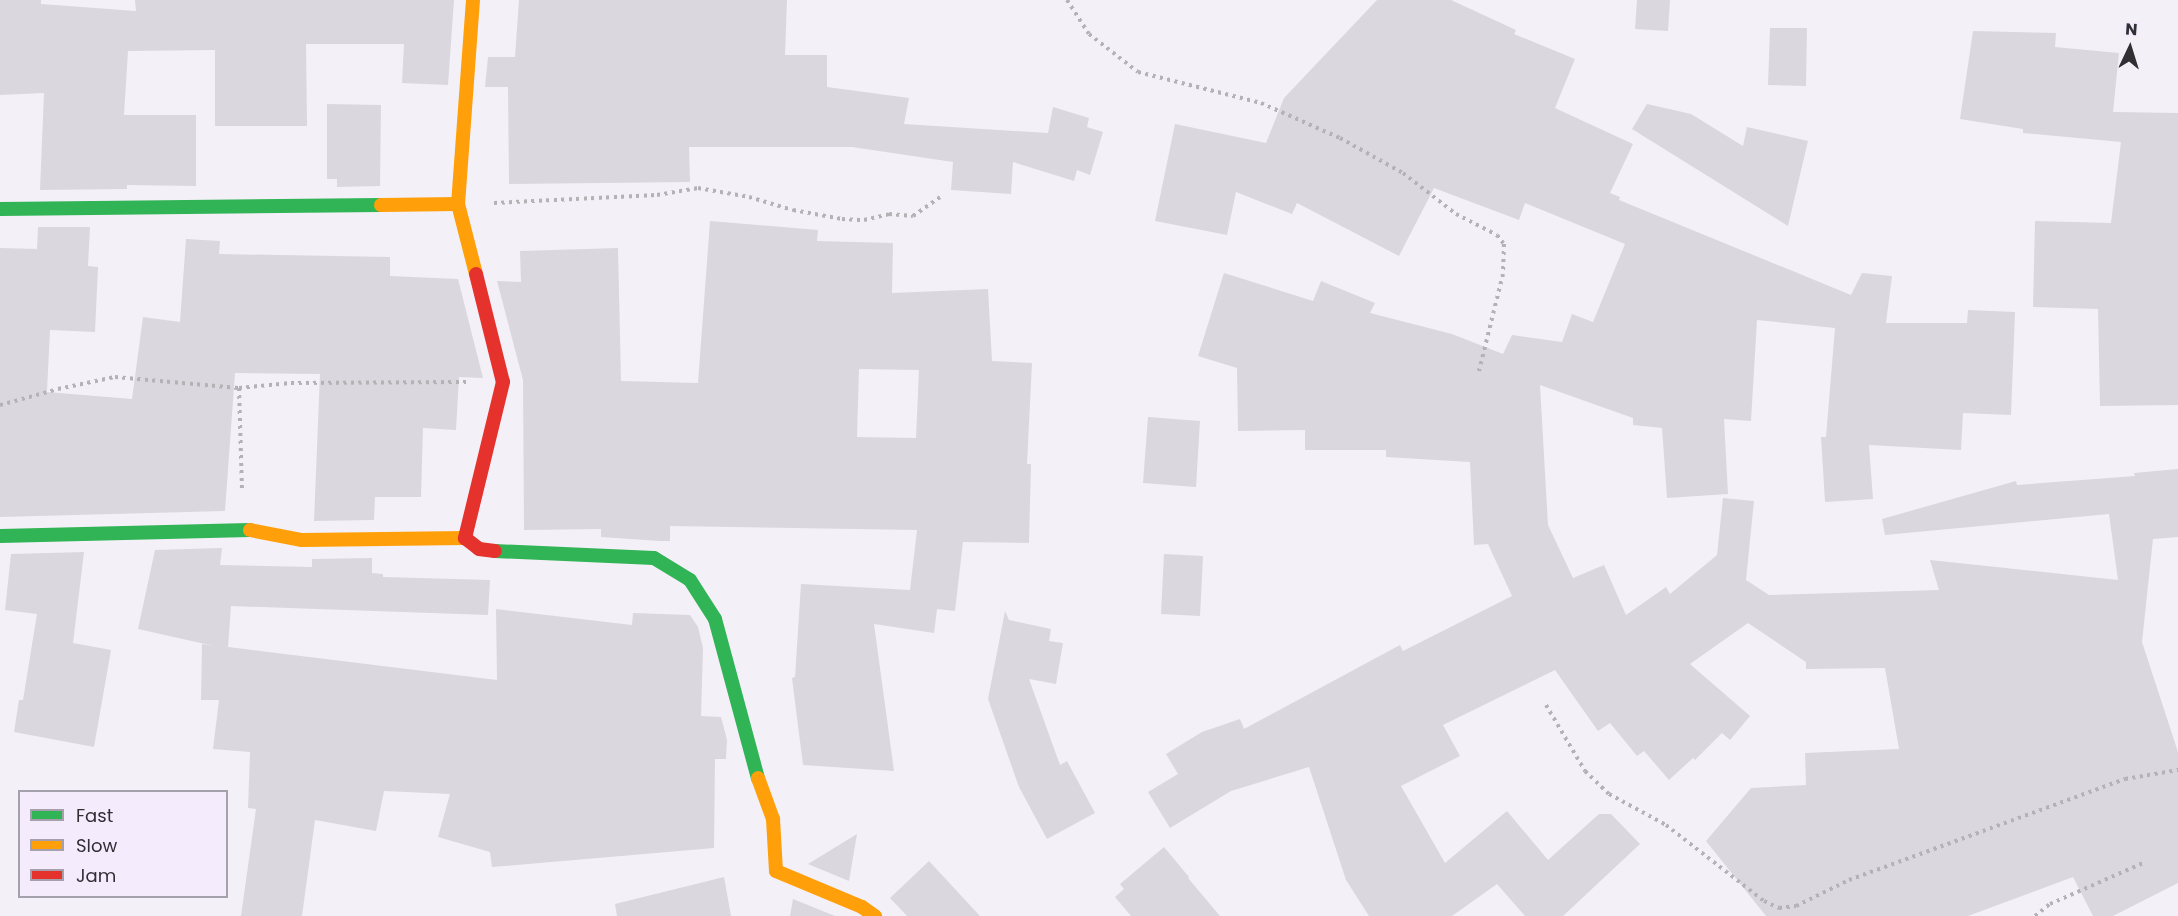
<!DOCTYPE html>
<style>
body{margin:0}
#map{position:relative;width:2178px;height:916px;overflow:hidden;background:#f4f0f8;font-family:Poppins,sans-serif}
div>[style]{position:absolute}
.building>*{inset:0;background:#dbd7de}
.path>*{height:4px;margin-top:-2px;transform-origin:0;background:repeating-linear-gradient(90deg,#b3b2b5 0 3px,transparent 0 7.5px)}
.fast>*{height:14px;margin:-7px;padding:0 7px;transform-origin:7px;border-radius:7px;background:#30b455}
.slow>*{height:14px;margin:-7px;padding:0 7px;transform-origin:7px;border-radius:7px;background:#ff9f0a}
.jam>*{height:14px;margin:-7px;padding:0 7px;transform-origin:7px;border-radius:7px;background:#e5322d}
span{translate:-50% -50%;white-space:nowrap;text-align:center;line-height:1.15;-webkit-text-stroke:5px #f4ecfc;paint-order:stroke}
.legend{position:absolute;left:18px;top:790px;width:210px;height:108px;box-sizing:border-box;background:#f4ecfc;border:2px solid #a6a0ac;margin:0;padding:8px 10px;list-style:none;font-size:18px;color:#312e34}
.legend li{display:flex;align-items:center;gap:12px;height:30px}
.legend b{width:30px;border:2px solid #a6a0ac}
.north{position:absolute;left:2100px;top:18px;width:60px;height:60px;-webkit-text-stroke:4px #f4ecfc;paint-order:stroke;rotate:4deg;font-size:16px;font-weight:700;line-height:24px;text-align:center;color:#312e34}
.north::after{content:'';display:block;margin:auto;width:21px;height:27px;background:#312e34;clip-path:polygon(50% 0,100% 100%,50% 72%,0 100%)}
</style>
<div id="map">
<div class="building">
<div style="clip-path:polygon(0 0,41px 0,41px 4px,136px 11px,135px 0,454px 0,448px 85px,402px 83px,404px 44px,306px 44px,307px 126px,215px 126px,215px 50px,128px 51px,124px 115px,196px 115px,196px 186px,127px 185px,127px 189px,40px 190px,44px 93px,0 95px)"></div>
<div style="clip-path:polygon(519px 0,787px 0,785px 55px,827px 55px,827px 87px,909px 98px,904px 124px,1048px 133px,1053px 107px,1089px 118px,1087px 127px,1103px 132px,1090px 175px,1077px 170px,1074px 181px,1013px 162px,1011px 194px,951px 190px,953px 162px,852px 147px,689px 147px,690px 182px,509px 184px,508px 87px,485px 87px,488px 57px,515px 57px)"></div>
<div style="clip-path:polygon(1377px 0,1451px 0,1516px 30px,1514px 34px,1575px 59px,1555px 108px,1633px 144px,1610px 193px,1620px 197px,1619px 200px,1851px 295px,1862px 273px,1892px 276px,1886px 323px,1967px 323px,1968px 310px,2015px 312px,2011px 415px,1963px 413px,1961px 450px,1869px 445px,1873px 499px,1825px 502px,1821px 437px,1826px 437px,1835px 328px,1757px 320px,1751px 421px,1724px 419px,1728px 494px,1667px 498px,1662px 428px,1633px 425px,1633px 418px,1540px 385px,1548px 525px,1573px 578px,1604px 565px,1626px 615px,1666px 587px,1670px 594px,1717px 555px,1723px 498px,1754px 501px,1746px 580px,1769px 595px,1939px 590px,1930px 560px,2118px 580px,2109px 514px,1885px 535px,1882px 519px,2016px 481px,2017px 485px,2135px 476px,2134px 473px,2178px 469px,2178px 537px,2153px 539px,2142px 642px,2178px 752px,2178px 883px,2113px 916px,2093px 916px,2073px 877px,1968px 916px,1766px 916px,1706px 841px,1751px 788px,1806px 785px,1805px 753px,1899px 749px,1885px 668px,1806px 669px,1806px 662px,1748px 623px,1690px 664px,1750px 716px,1730px 740px,1722px 733px,1695px 760px,1693px 758px,1669px 780px,1644px 751px,1637px 756px,1610px 723px,1598px 731px,1555px 670px,1443px 725px,1460px 756px,1401px 786px,1445px 863px,1507px 811px,1548px 860px,1599px 814px,1611px 814px,1640px 844px,1563px 916px,1525px 916px,1497px 884px,1452px 916px,1369px 916px,1346px 880px,1309px 767px,1231px 791px,1170px 828px,1148px 792px,1178px 774px,1166px 754px,1202px 732px,1240px 719px,1244px 729px,1400px 645px,1403px 651px,1512px 596px,1488px 544px,1474px 545px,1470px 462px,1386px 457px,1386px 450px,1305px 450px,1305px 430px,1238px 431px,1237px 368px,1198px 356px,1224px 273px,1313px 301px,1321px 281px,1375px 303px,1370px 313px,1452px 334px,1503px 354px,1512px 335px,1562px 342px,1572px 314px,1593px 322px,1625px 244px,1525px 203px,1519px 220px,1434px 188px,1399px 256px,1297px 203px,1292px 214px,1236px 192px,1227px 235px,1155px 221px,1175px 124px,1266px 143px,1284px 98px)"></div>
<div style="clip-path:polygon(1637px 0,1670px 0,1668px 31px,1635px 29px)"></div>
<div style="clip-path:polygon(1770px 28px,1807px 28px,1806px 86px,1768px 85px)"></div>
<div style="clip-path:polygon(1973px 31px,2056px 33px,2055px 47px,2119px 53px,2113px 112px,2178px 113px,2178px 405px,2100px 406px,2098px 309px,2033px 307px,2035px 221px,2111px 223px,2121px 142px,2023px 133px,2023px 129px,1960px 119px)"></div>
<div style="clip-path:polygon(327px 104px,381px 105px,380px 186px,337px 187px,337px 179px,327px 179px)"></div>
<div style="clip-path:polygon(1647px 104px,1691px 114px,1743px 146px,1747px 127px,1808px 141px,1788px 226px,1632px 129px)"></div>
<div style="clip-path:polygon(evenodd,710px 221px,818px 230px,817px 241px,893px 243px,892px 293px,988px 289px,992px 361px,1032px 363px,1027px 464px,1031px 464px,1029px 543px,963px 542px,955px 611px,937px 609px,934px 633px,874px 624px,894px 771px,803px 765px,792px 678px,795px 677px,801px 584px,910px 590px,917px 530px,670px 526px,670px 541px,660px 541px,601px 537px,601px 529px,524px 530px,523px 380px,497px 281px,521px 282px,520px 251px,618px 248px,621px 381px,698px 383px,710px 221px,859px 369px,919px 370px,916px 438px,857px 437px,859px 369px)"></div>
<div style="clip-path:polygon(38px 227px,90px 227px,88px 266px,98px 267px,95px 332px,50px 330px,47px 392px,132px 399px,143px 317px,180px 322px,186px 239px,220px 241px,219px 254px,390px 257px,390px 276px,458px 279px,483px 378px,459px 377px,456px 430px,423px 428px,421px 497px,375px 497px,374px 520px,314px 521px,320px 374px,235px 373px,225px 511px,0 517px,0 248px,37px 249px)"></div>
<div style="clip-path:polygon(1148px 417px,1200px 421px,1196px 487px,1143px 483px)"></div>
<div style="clip-path:polygon(222px 548px,220px 565px,312px 567px,312px 559px,372px 558px,372px 573px,383px 574px,383px 577px,490px 580px,488px 615px,231px 606px,228px 647px,497px 680px,496px 609px,632px 625px,633px 613px,690px 615px,698px 627px,703px 648px,701px 716px,721px 717px,727px 740px,726px 759px,715px 759px,714px 848px,492px 867px,490px 852px,438px 837px,450px 794px,384px 791px,376px 831px,315px 820px,302px 916px,241px 916px,256px 809px,248px 808px,250px 752px,213px 749px,219px 700px,201px 700px,202px 644px,214px 646px,138px 629px,155px 550px)"></div>
<div style="clip-path:polygon(84px 552px,73px 643px,111px 650px,94px 747px,14px 732px,19px 700px,23px 700px,37px 614px,5px 610px,11px 554px)"></div>
<div style="clip-path:polygon(1164px 554px,1203px 556px,1200px 616px,1161px 614px)"></div>
<div style="clip-path:polygon(1005px 611px,1009px 620px,1051px 629px,1049px 641px,1063px 643px,1056px 684px,1029px 679px,1060px 765px,1067px 761px,1095px 813px,1047px 839px,1019px 787px,988px 699px)"></div>
<div style="clip-path:polygon(857px 834px,849px 881px,808px 864px)"></div>
<div style="clip-path:polygon(1164px 847px,1189px 877px,1188px 878px,1220px 916px,1131px 916px,1115px 897px,1124px 889px,1120px 884px)"></div>
<div style="clip-path:polygon(929px 861px,980px 916px,907px 916px,890px 898px)"></div>
<div style="clip-path:polygon(724px 877px,731px 916px,617px 916px,615px 904px)"></div>
<div style="clip-path:polygon(793px 899px,835px 916px,790px 916px)"></div>
</div>
<div class="path">
<div style="left:1067px;top:0;width:40px;rotate:57.1deg"></div>
<div style="left:1089px;top:34px;width:62px;rotate:37.8deg"></div>
<div style="left:1138px;top:72px;width:127px;rotate:14.1deg"></div>
<div style="left:1261px;top:103px;width:86px;rotate:23.9deg"></div>
<div style="left:1340px;top:138px;width:72px;rotate:29.1deg"></div>
<div style="left:1403px;top:173px;width:67px;rotate:37.7deg"></div>
<div style="left:1456px;top:214px;width:46px;rotate:27.1deg"></div>
<div style="left:1497px;top:235px;width:11px;rotate:52deg"></div>
<div style="left:1504px;top:244px;width:30px;rotate:92deg"></div>
<div style="left:1503px;top:274px;width:100px;rotate:103.9deg"></div>
<div style="left:494px;top:203px;width:163px;rotate:-2.8deg"></div>
<div style="left:657px;top:195px;width:42px;rotate:-9.7deg"></div>
<div style="left:698px;top:188px;width:52px;rotate:10deg"></div>
<div style="left:749px;top:197px;width:46px;rotate:16.5deg"></div>
<div style="left:793px;top:210px;width:50px;rotate:10.4deg"></div>
<div style="left:842px;top:219px;width:22px;rotate:3deg"></div>
<div style="left:864px;top:220px;width:26px;rotate:-13deg"></div>
<div style="left:889px;top:214px;width:24px;rotate:5deg"></div>
<div style="left:913px;top:216px;width:33px;rotate:-35deg"></div>
<div style="left:239px;top:388px;width:104px;rotate:88.3deg"></div>
<div style="left:0;top:405px;width:60px;rotate:-15.4deg"></div>
<div style="left:58px;top:389px;width:58px;rotate:-11.9deg"></div>
<div style="left:115px;top:377px;width:124px;rotate:5.1deg"></div>
<div style="left:239px;top:388px;width:52px;rotate:-5.5deg"></div>
<div style="left:291px;top:383px;width:175px;rotate:-0.3deg"></div>
<div style="left:1546px;top:705px;width:77px;rotate:59.4deg"></div>
<div style="left:1585px;top:771px;width:33px;rotate:44deg"></div>
<div style="left:1609px;top:794px;width:65px;rotate:28.5deg"></div>
<div style="left:1666px;top:825px;width:124px;rotate:37.8deg"></div>
<div style="left:1764px;top:901px;width:17px;rotate:25deg"></div>
<div style="left:1779px;top:908px;width:17px;rotate:-7deg"></div>
<div style="left:1796px;top:906px;width:59px;rotate:-26.1deg"></div>
<div style="left:1849px;top:880px;width:294px;rotate:-20.1deg"></div>
<div style="left:2125px;top:779px;width:54px;rotate:-9.6deg"></div>
<div style="left:2035px;top:916px;width:19px;rotate:-39deg"></div>
<div style="left:2050px;top:904px;width:102px;rotate:-23.8deg"></div>
</div>
<div class="fast">
<div style="left:0;top:209px;width:381px;rotate:-0.6deg"></div>
<div style="left:0;top:536px;width:250px;rotate:-1.4deg"></div>
<div style="left:495px;top:551px;width:159px;rotate:2.5deg"></div>
<div style="left:654px;top:558px;width:42px;rotate:31.4deg"></div>
<div style="left:690px;top:580px;width:46px;rotate:57.3deg"></div>
<div style="left:715px;top:619px;width:165px;rotate:74.9deg"></div>
</div>
<div class="slow">
<div style="left:473px;top:0;width:205px;rotate:94.2deg"></div>
<div style="left:458px;top:204px;width:72px;rotate:75.6deg"></div>
<div style="left:381px;top:205px;width:77px;rotate:-0.7deg"></div>
<div style="left:250px;top:530px;width:53px;rotate:10.9deg"></div>
<div style="left:302px;top:540px;width:163px;rotate:-0.7deg"></div>
<div style="left:758px;top:778px;width:44px;rotate:69.9deg"></div>
<div style="left:773px;top:819px;width:52px;rotate:86.7deg"></div>
<div style="left:776px;top:871px;width:93px;rotate:22.7deg"></div>
<div style="left:862px;top:907px;width:16px;rotate:35deg"></div>
</div>
<div class="jam">
<div style="left:476px;top:274px;width:111px;rotate:76deg"></div>
<div style="left:503px;top:382px;width:161px;rotate:103.7deg"></div>
<div style="left:465px;top:538px;width:18px;rotate:38deg"></div>
<div style="left:479px;top:549px;width:16px;rotate:7deg"></div>
</div>
<ul class="legend">
<li><b style="height:8px;background:#30b455"></b>Fast</li>
<li><b style="height:8px;background:#ff9f0a"></b>Slow</li>
<li><b style="height:8px;background:#e5322d"></b>Jam</li>
</ul>
<div class="north">N</div>
</div>
